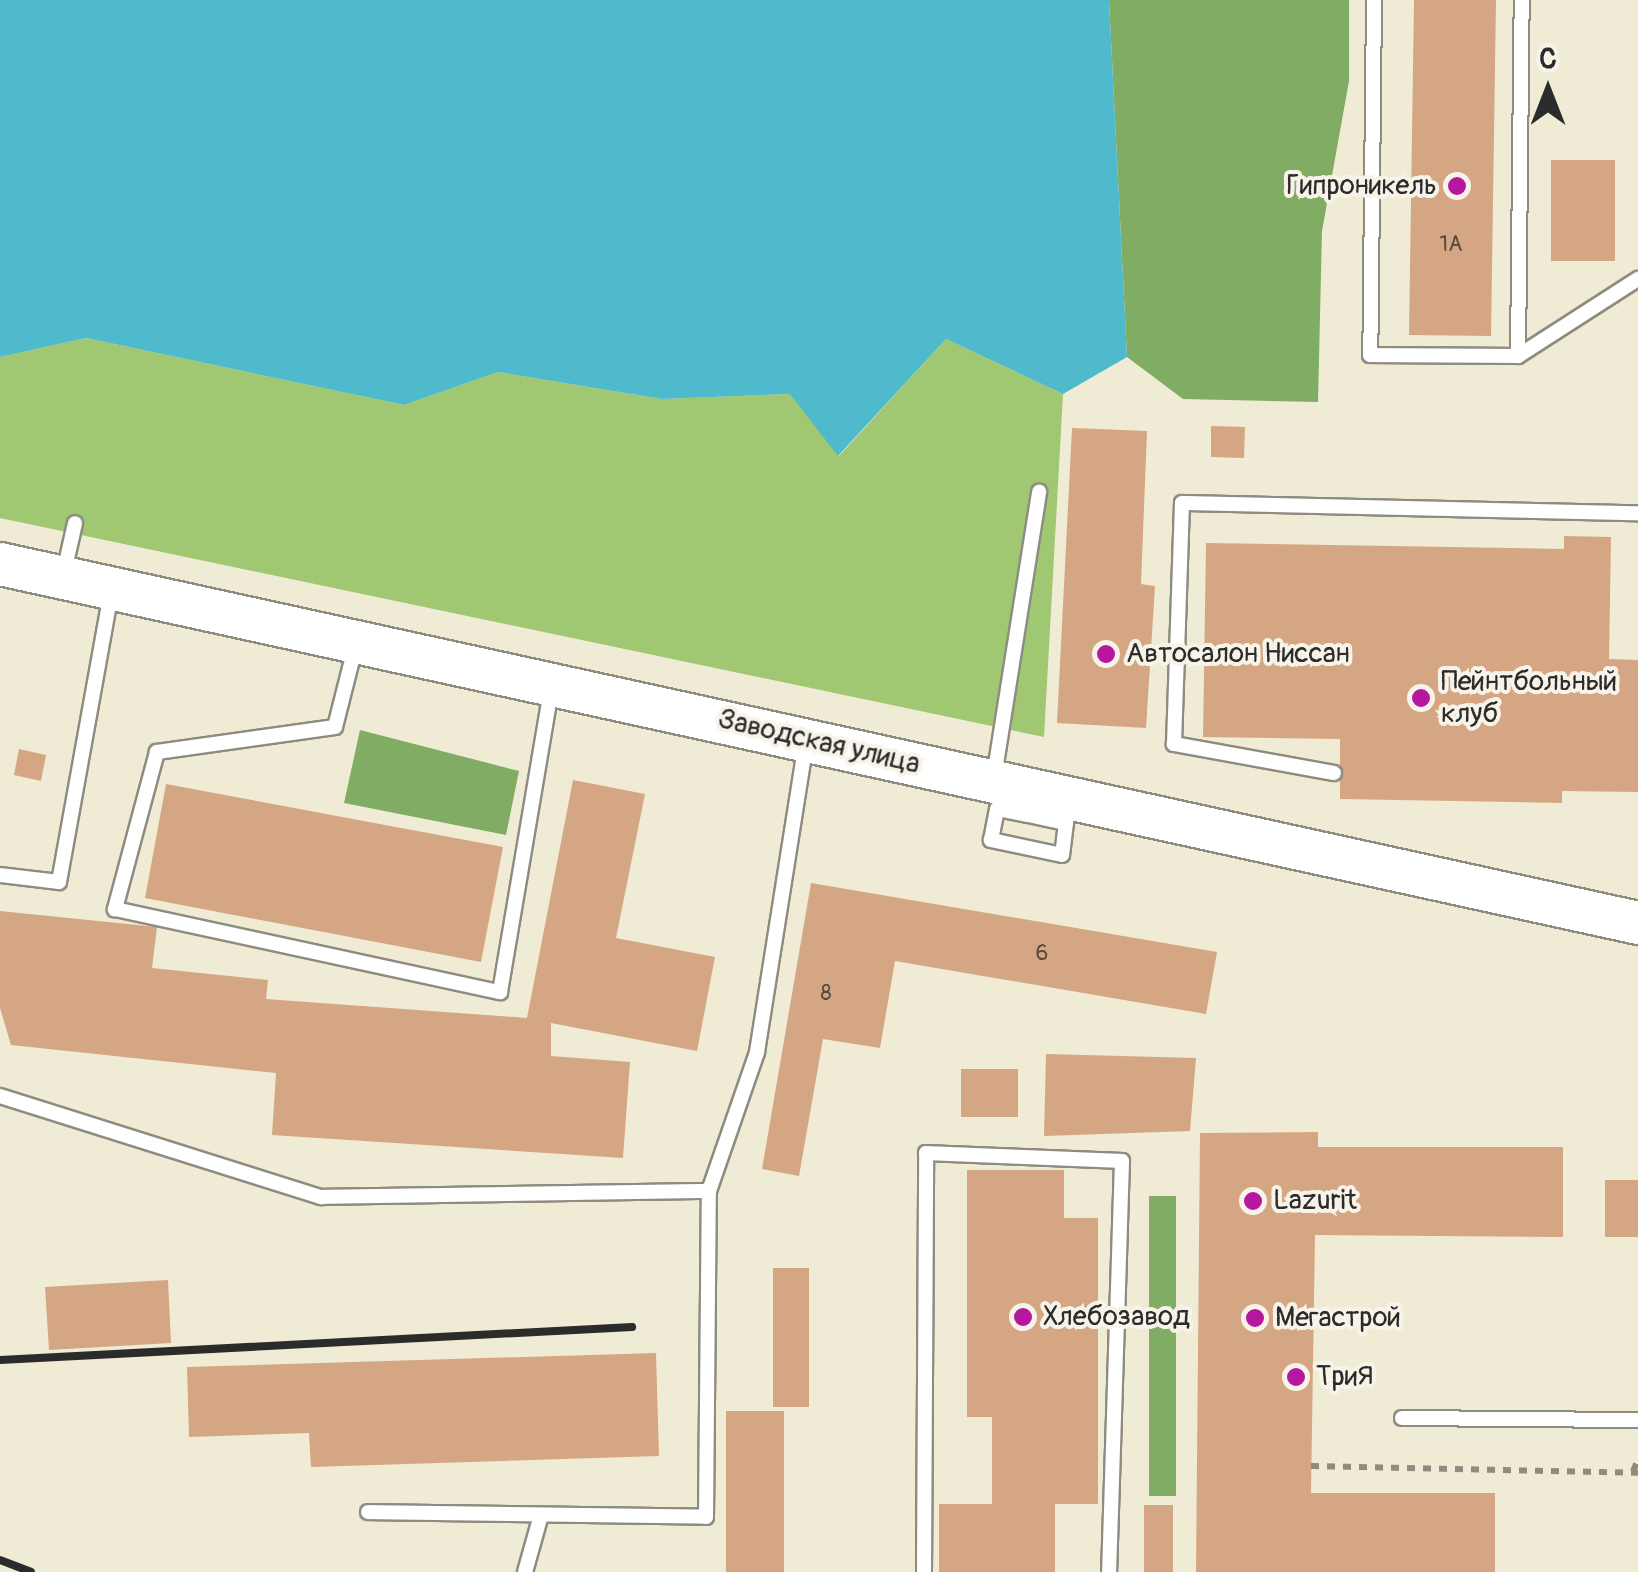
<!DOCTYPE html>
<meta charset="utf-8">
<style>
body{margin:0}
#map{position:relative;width:1638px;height:1572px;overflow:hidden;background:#f0ebd4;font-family:Pangolin,sans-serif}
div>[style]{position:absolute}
.green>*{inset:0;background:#a0c772}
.forest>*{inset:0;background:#80ac64}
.water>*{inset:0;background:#4fbacb}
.building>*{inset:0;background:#d5a683}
.path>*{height:6px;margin-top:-3px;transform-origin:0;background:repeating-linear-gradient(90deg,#8e8b80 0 8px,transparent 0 16px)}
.roads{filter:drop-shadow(2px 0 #8e8b80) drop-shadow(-2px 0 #8e8b80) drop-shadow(0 2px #8e8b80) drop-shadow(0 -2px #8e8b80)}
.lane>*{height:14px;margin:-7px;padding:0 7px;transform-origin:7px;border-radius:7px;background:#fff}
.primary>*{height:42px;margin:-21px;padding:0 21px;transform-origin:21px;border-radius:21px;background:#fff}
.rail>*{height:8px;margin:-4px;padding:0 4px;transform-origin:4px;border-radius:4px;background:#2b2b2b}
.dots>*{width:28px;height:28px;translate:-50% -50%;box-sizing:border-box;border:5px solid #f7f3e8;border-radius:50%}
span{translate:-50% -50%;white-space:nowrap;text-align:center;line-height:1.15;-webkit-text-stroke:8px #f7f3e8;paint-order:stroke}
.number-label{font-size:22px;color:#564a41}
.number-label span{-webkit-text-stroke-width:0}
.poi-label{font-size:28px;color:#2b2b2b}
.right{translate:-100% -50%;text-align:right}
.left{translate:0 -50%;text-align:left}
.street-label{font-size:28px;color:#2b2b2b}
.north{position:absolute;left:1498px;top:40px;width:100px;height:100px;-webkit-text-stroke:8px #f7f3e8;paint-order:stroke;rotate:0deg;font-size:28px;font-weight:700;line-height:40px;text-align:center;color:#2b2b2b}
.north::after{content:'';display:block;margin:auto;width:35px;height:45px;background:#2b2b2b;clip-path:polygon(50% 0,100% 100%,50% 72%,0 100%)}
</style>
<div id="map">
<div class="green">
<div style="clip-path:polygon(86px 338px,404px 405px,498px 372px,662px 399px,791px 394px,839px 456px,946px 339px,1063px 394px,1044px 737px,0 518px,0 357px)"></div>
</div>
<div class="forest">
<div style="clip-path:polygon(1109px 0,1349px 0,1349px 81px,1322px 231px,1318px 402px,1183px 399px,1127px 357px)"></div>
<div style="clip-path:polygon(360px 730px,519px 771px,506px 835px,344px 803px)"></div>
<div style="clip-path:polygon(1149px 1196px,1176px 1196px,1176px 1496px,1149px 1496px)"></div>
</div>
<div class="water">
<div style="clip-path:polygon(0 0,1109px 0,1127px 357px,1063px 394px,946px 339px,838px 456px,790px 394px,662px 399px,498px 372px,404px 405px,86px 338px,0 357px)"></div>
</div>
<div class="building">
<div style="clip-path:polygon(1414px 0,1496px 0,1491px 336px,1409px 335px)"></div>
<div style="clip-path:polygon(1551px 160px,1615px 160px,1615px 261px,1551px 261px)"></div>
<div style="clip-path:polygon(1211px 426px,1245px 427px,1244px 458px,1211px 457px)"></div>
<div style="clip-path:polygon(1072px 428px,1147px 431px,1141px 584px,1155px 586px,1146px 728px,1057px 723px)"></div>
<div style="clip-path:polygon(1564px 536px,1611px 537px,1609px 659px,1638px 660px,1638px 792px,1562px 791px,1562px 803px,1340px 799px,1340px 739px,1203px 737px,1206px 543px,1564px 549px)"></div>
<div style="clip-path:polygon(19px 749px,46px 755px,41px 781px,14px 775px)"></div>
<div style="clip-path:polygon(573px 780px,645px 794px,616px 938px,715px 957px,697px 1051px,551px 1023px,551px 1056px,630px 1062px,623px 1158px,272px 1135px,276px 1073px,11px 1045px,0 1008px,0 911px,157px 927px,152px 968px,268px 980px,266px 999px,527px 1018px)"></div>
<div style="clip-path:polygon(166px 784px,503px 847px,481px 962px,145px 898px)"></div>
<div style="clip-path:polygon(811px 883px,1217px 952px,1206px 1014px,895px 961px,880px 1048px,823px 1039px,799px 1176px,762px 1169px)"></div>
<div style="clip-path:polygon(1046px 1054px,1196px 1058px,1190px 1131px,1044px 1136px)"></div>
<div style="clip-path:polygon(961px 1069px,1018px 1069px,1018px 1117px,961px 1117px)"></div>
<div style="clip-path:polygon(1318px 1132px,1318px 1147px,1563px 1147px,1563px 1237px,1315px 1235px,1311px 1493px,1495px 1493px,1495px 1572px,1196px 1572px,1200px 1133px)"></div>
<div style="clip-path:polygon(967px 1170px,1064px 1170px,1064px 1218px,1098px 1218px,1098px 1504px,1055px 1504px,1055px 1572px,939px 1572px,939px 1504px,992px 1504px,992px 1417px,967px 1417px)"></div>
<div style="clip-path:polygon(1605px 1180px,1638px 1180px,1638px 1237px,1605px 1237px)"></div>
<div style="clip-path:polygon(773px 1268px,809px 1268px,809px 1407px,773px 1407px)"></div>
<div style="clip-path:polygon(168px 1280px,171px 1343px,49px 1350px,45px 1287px)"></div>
<div style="clip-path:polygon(656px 1353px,659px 1456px,311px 1467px,309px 1433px,189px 1437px,187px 1367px)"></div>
<div style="clip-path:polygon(726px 1411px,784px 1411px,784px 1572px,726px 1572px)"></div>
<div style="clip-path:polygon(1144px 1505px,1173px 1505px,1173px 1572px,1144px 1572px)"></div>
</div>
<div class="path">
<div style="left:1311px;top:1466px;width:327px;rotate:1.2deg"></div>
<div style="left:1633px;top:1471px;width:12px;rotate:-66deg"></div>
</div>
<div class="roads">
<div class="lane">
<div style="left:1374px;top:0;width:355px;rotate:90.6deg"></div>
<div style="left:1370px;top:355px;width:148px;rotate:0.4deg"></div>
<div style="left:1518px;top:356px;width:143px;rotate:-32.7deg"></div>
<div style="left:1518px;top:356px;width:356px;rotate:-89.4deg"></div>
<div style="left:64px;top:572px;width:50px;rotate:-77.3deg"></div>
<div style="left:355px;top:648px;width:81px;rotate:104.2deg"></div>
<div style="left:335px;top:727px;width:180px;rotate:172deg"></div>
<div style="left:157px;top:752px;width:163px;rotate:105deg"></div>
<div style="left:115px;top:909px;width:394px;rotate:12.2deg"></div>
<div style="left:500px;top:992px;width:304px;rotate:-80.4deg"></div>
<div style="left:1334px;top:773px;width:163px;rotate:-169.7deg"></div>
<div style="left:1174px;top:744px;width:241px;rotate:-88.1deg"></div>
<div style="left:1182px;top:503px;width:456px;rotate:1.3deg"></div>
<div style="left:994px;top:777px;width:289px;rotate:-81deg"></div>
<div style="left:1028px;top:815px;width:39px;rotate:12deg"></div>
<div style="left:1066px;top:823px;width:32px;rotate:97deg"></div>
<div style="left:1062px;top:855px;width:73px;rotate:-168.1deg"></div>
<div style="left:991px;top:840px;width:32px;rotate:-79deg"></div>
<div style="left:997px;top:809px;width:32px;rotate:11deg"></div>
<div style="left:1028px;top:815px;width:19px;rotate:-84deg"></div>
<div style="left:0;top:875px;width:59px;rotate:6.8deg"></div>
<div style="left:59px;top:882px;width:295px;rotate:-79.8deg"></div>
<div style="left:0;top:1096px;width:337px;rotate:17.5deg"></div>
<div style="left:321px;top:1197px;width:388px;rotate:-0.9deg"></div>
<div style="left:709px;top:1191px;width:147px;rotate:-70.9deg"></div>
<div style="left:757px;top:1052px;width:312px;rotate:-81deg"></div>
<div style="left:1402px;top:1418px;width:236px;rotate:0.5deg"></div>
<div style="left:368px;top:1512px;width:338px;rotate:0.8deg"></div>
<div style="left:706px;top:1517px;width:326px;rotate:-89.5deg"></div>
<div style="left:525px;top:1572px;width:59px;rotate:-74.3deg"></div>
<div style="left:924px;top:1572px;width:419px;rotate:-89.7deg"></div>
<div style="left:926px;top:1153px;width:196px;rotate:2.3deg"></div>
<div style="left:1122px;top:1161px;width:411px;rotate:91.8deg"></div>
</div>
<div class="primary">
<div style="left:0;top:564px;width:1677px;rotate:12.36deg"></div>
</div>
</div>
<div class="rail">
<div style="left:0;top:1360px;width:633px;rotate:-2.99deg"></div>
<div style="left:0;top:1560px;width:33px;rotate:21deg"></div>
</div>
<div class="dots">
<div style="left:1457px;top:186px;background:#b5179e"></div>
<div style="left:1106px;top:654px;background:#b5179e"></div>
<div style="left:1421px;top:698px;background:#b5179e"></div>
<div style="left:1253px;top:1201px;background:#b5179e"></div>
<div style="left:1023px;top:1317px;background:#b5179e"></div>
<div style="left:1255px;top:1318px;background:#b5179e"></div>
<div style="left:1296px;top:1377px;background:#b5179e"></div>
</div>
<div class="number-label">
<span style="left:1451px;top:245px">1А</span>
<span style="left:1042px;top:954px">6</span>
<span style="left:826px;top:994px">8</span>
</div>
<div class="poi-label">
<span class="right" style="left:1437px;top:186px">Гипроникель</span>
<span class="left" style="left:1126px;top:654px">Автосалон Ниссан</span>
<span class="left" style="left:1441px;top:698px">Пейнтбольный<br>клуб</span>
<span class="left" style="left:1273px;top:1201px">Lazurit</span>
<span class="left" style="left:1043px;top:1317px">Хлебозавод</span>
<span class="left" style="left:1275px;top:1318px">Мегастрой</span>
<span class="left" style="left:1316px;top:1377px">ТриЯ</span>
</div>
<div class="street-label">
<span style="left:819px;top:742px;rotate:13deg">Заводская улица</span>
</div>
<div class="north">С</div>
</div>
